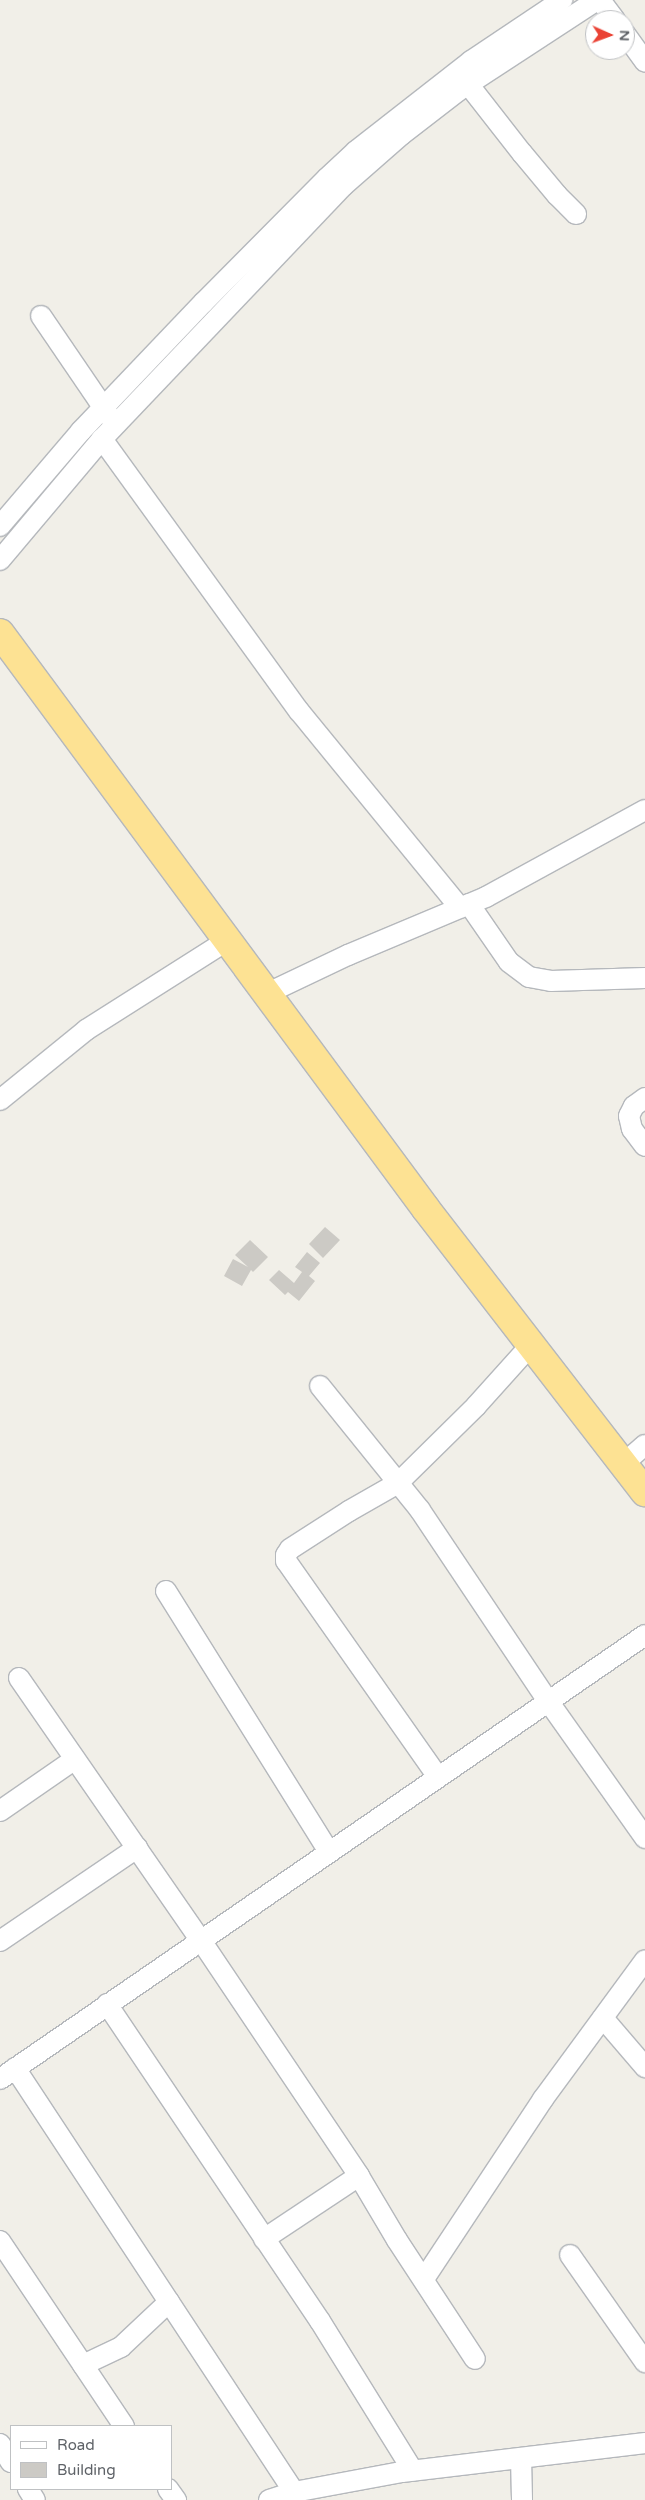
<!DOCTYPE html>
<style>
body{margin:0}
#map{position:relative;width:645px;height:2500px;overflow:hidden;background:#f1efe8;font-family:"Varela Round",sans-serif}
div>[style]{position:absolute}
.building>*{inset:0;background:#cccac5}
.roads{filter:drop-shadow(1px 0 #b5b8bc) drop-shadow(-1px 0 #b5b8bc) drop-shadow(0 1px #b5b8bc) drop-shadow(0 -1px #b5b8bc)}
.minor>*{height:20px;margin:-10px;padding:0 10px;transform-origin:10px;border-radius:10px;background:#fff}
.highway>*{height:28px;margin:-14px;padding:0 14px;transform-origin:14px;border-radius:14px;background:#fde293}
span{translate:-50% -50%;white-space:nowrap;text-align:center;line-height:1.15;-webkit-text-stroke:5px #fff;paint-order:stroke}
.legend{position:absolute;left:10px;top:2425px;width:162px;height:65px;box-sizing:border-box;background:#fff;border:1px solid #bfc1c3;margin:0;padding:6px 9px;list-style:none;font-size:15px;color:#5f6368}
.legend li{display:flex;align-items:center;gap:10px;height:25px}
.legend b{width:25px;border:1px solid #bfc1c3}
.north{position:absolute;left:585px;top:10px;width:50px;height:50px;box-sizing:border-box;background:#fff;border:1px solid #bfc1c3;border-radius:50%;rotate:92deg;font-size:14px;font-weight:700;line-height:20px;text-align:center;color:#5f6368}
.north::after{content:'';display:block;margin:auto;width:18px;height:22px;background:#ea4335;clip-path:polygon(50% 0,100% 100%,50% 72%,0 100%)}
</style>
<div id="map">
<div class="building">
<div style="clip-path:polygon(325px 1227px,340px 1240px,323px 1258px,309px 1244px)"></div>
<div style="clip-path:polygon(250px 1240px,268px 1257px,253px 1272px,251px 1270px,242px 1286px,224px 1276px,233px 1259px,248px 1267px,235px 1255px)"></div>
<div style="clip-path:polygon(307px 1252px,320px 1263px,309px 1276px,315px 1281px,299px 1301px,288px 1292px,285px 1295px,269px 1280px,279px 1270px,294px 1283px,302px 1272px,295px 1267px)"></div>
</div>
<div class="roads">
<div class="minor">
<div style="left:600px;top:0;width:25px;rotate:53deg"></div>
<div style="left:625px;top:34px;width:34px;rotate:54deg"></div>
<div style="left:468px;top:84px;width:88px;rotate:52deg"></div>
<div style="left:522px;top:153px;width:55px;rotate:50.2deg"></div>
<div style="left:557px;top:195px;width:27px;rotate:45deg"></div>
<div style="left:41px;top:316px;width:122px;rotate:55.7deg"></div>
<div style="left:102px;top:439px;width:336px;rotate:54.1deg"></div>
<div style="left:299px;top:711px;width:254px;rotate:50.7deg"></div>
<div style="left:0;top:526px;width:125px;rotate:-49.5deg"></div>
<div style="left:81px;top:431px;width:177px;rotate:-46.4deg"></div>
<div style="left:203px;top:303px;width:176px;rotate:-45.2deg"></div>
<div style="left:327px;top:178px;width:40px;rotate:-43deg"></div>
<div style="left:356px;top:151px;width:146px;rotate:-38deg"></div>
<div style="left:471px;top:61px;width:110px;rotate:-33.8deg"></div>
<div style="left:0;top:560px;width:158px;rotate:-49.9deg"></div>
<div style="left:102px;top:439px;width:349px;rotate:-46.4deg"></div>
<div style="left:343px;top:186px;width:77px;rotate:-41.3deg"></div>
<div style="left:401px;top:135px;width:72px;rotate:-37.7deg"></div>
<div style="left:458px;top:91px;width:166px;rotate:-33.2deg"></div>
<div style="left:469px;top:904px;width:70px;rotate:55.4deg"></div>
<div style="left:509px;top:962px;width:25px;rotate:37deg"></div>
<div style="left:529px;top:977px;width:22px;rotate:10deg"></div>
<div style="left:551px;top:981px;width:94px;rotate:-1.8deg"></div>
<div style="left:268px;top:993px;width:89px;rotate:-25.4deg"></div>
<div style="left:348px;top:955px;width:150px;rotate:-22.8deg"></div>
<div style="left:486px;top:897px;width:181px;rotate:-28.7deg"></div>
<div style="left:645px;top:1098px;width:14px;rotate:144deg"></div>
<div style="left:634px;top:1106px;width:11px;rotate:117deg"></div>
<div style="left:629px;top:1116px;width:13px;rotate:77deg"></div>
<div style="left:632px;top:1129px;width:21px;rotate:53deg"></div>
<div style="left:0;top:1100px;width:111px;rotate:-39.1deg"></div>
<div style="left:86px;top:1030px;width:168px;rotate:-32.4deg"></div>
<div style="left:320px;top:1386px;width:159px;rotate:51.1deg"></div>
<div style="left:420px;top:1510px;width:230px;rotate:56.2deg"></div>
<div style="left:548px;top:1701px;width:168px;rotate:54.7deg"></div>
<div style="left:623px;top:1464px;width:29px;rotate:-41deg"></div>
<div style="left:166px;top:1591px;width:308px;rotate:58deg"></div>
<div style="left:19px;top:1678px;width:318px;rotate:55.3deg"></div>
<div style="left:200px;top:1939px;width:285px;rotate:56.1deg"></div>
<div style="left:359px;top:2176px;width:74px;rotate:59.3deg"></div>
<div style="left:397px;top:2240px;width:142px;rotate:56.8deg"></div>
<div style="left:438px;top:1777px;width:264px;rotate:-125.1deg"></div>
<div style="left:286px;top:1561px;width:6px;rotate:-90deg"></div>
<div style="left:286px;top:1555px;width:7px;rotate:-56deg"></div>
<div style="left:290px;top:1549px;width:70px;rotate:-32.8deg"></div>
<div style="left:349px;top:1511px;width:56px;rotate:-29.7deg"></div>
<div style="left:398px;top:1483px;width:110px;rotate:-44.6deg"></div>
<div style="left:476px;top:1406px;width:82px;rotate:-48deg"></div>
<div style="left:0;top:1811px;width:91px;rotate:-34.7deg"></div>
<div style="left:0;top:1941px;width:166px;rotate:-34.2deg"></div>
<div style="left:107px;top:2004px;width:382px;rotate:56.1deg"></div>
<div style="left:320px;top:2321px;width:176px;rotate:58.2deg"></div>
<div style="left:603px;top:2018px;width:65px;rotate:49.4deg"></div>
<div style="left:15px;top:2068px;width:508px;rotate:56.65deg"></div>
<div style="left:0;top:2079px;width:783px;rotate:-34.54deg"></div>
<div style="left:264px;top:2239px;width:114px;rotate:-33.6deg"></div>
<div style="left:0;top:2241px;width:223px;rotate:56.2deg"></div>
<div style="left:570px;top:2255px;width:131px;rotate:55deg"></div>
<div style="left:424px;top:2279px;width:216px;rotate:-56.5deg"></div>
<div style="left:543px;top:2099px;width:172px;rotate:-53.7deg"></div>
<div style="left:83px;top:2365px;width:42px;rotate:-25.3deg"></div>
<div style="left:121px;top:2347px;width:66px;rotate:-43.2deg"></div>
<div style="left:0;top:2444px;width:21px;rotate:59deg"></div>
<div style="left:521px;top:2458px;width:42px;rotate:88.6deg"></div>
<div style="left:28px;top:2489px;width:13px;rotate:58deg"></div>
<div style="left:168px;top:2489px;width:14px;rotate:54deg"></div>
<div style="left:269px;top:2500px;width:26px;rotate:-18deg"></div>
<div style="left:294px;top:2492px;width:110px;rotate:-10.5deg"></div>
<div style="left:402px;top:2472px;width:245px;rotate:-6.8deg"></div>
</div>
<div class="highway">
<div style="left:0;top:633px;width:716px;rotate:53.51deg"></div>
<div style="left:426px;top:1209px;width:358px;rotate:52.3deg"></div>
</div>
</div>
<ul class="legend">
<li><b style="height:6px;background:#fff"></b>Road</li>
<li><b style="height:14px;background:#cccac5"></b>Building</li>
</ul>
<div class="north">N</div>
</div>
